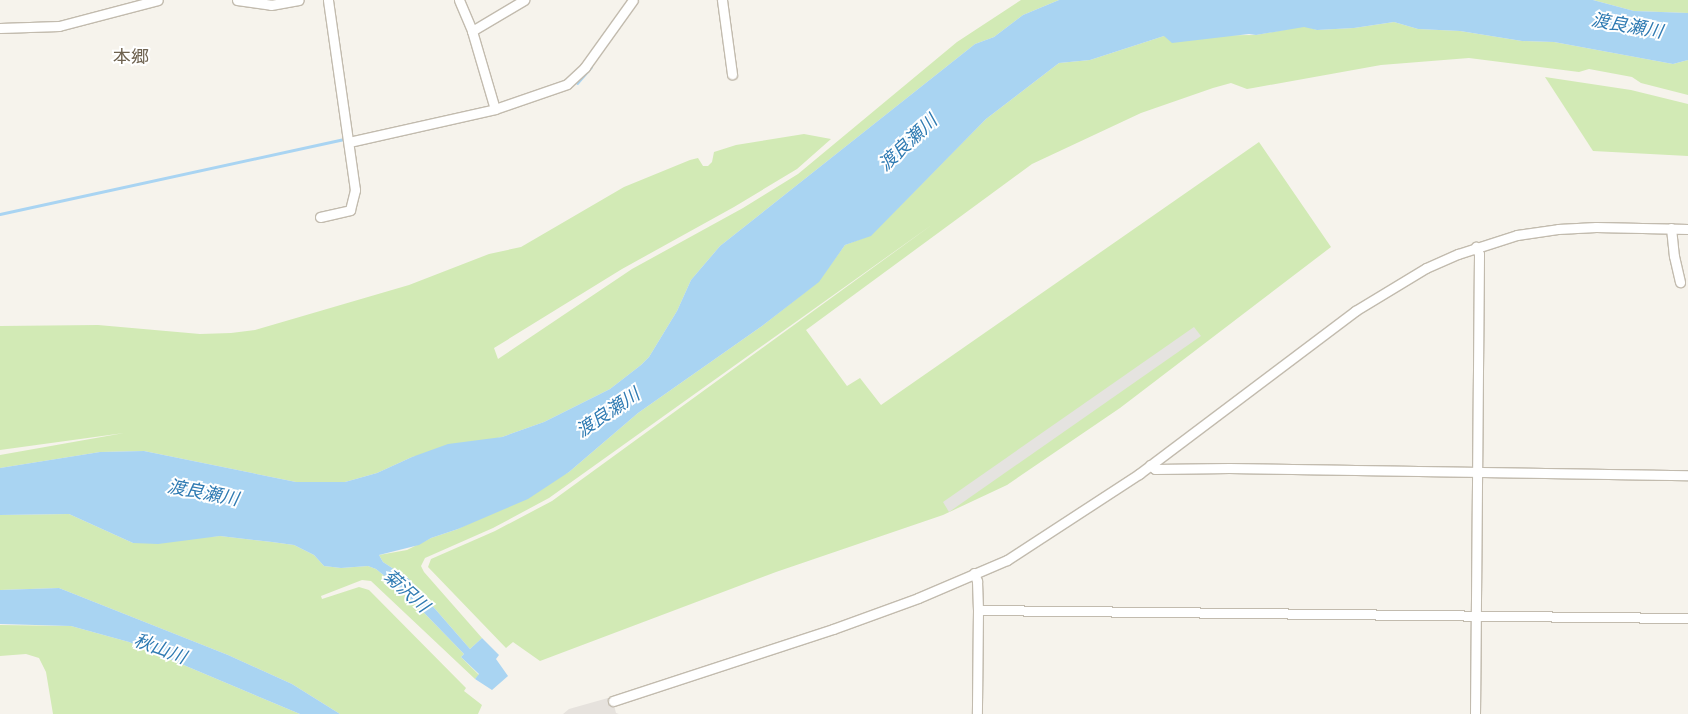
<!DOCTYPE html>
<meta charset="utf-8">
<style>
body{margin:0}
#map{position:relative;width:1688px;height:714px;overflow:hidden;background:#f6f3ec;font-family:Cabin,"Noto Sans JP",sans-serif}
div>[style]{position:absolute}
.industrial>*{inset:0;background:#e6e2dd}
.green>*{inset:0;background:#d2eab5}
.parking>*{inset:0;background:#e5e3e0}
.water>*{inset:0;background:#a9d4f2}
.stream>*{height:2.5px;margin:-1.25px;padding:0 1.25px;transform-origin:1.25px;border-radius:1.25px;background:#a9d4f2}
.roads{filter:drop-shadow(1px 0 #c2bbae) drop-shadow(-1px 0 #c2bbae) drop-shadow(0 1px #c2bbae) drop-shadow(0 -1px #c2bbae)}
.minor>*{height:9px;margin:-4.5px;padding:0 4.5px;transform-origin:4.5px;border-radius:4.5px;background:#fff}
span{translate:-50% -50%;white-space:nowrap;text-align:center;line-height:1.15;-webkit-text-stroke:4px #fff;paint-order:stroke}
.water-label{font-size:18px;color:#2e7ab2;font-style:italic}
.neighbourhood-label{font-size:18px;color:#6e6250}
</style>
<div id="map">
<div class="industrial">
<div style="clip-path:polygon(608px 698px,613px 701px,616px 713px,619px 714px,563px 714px,569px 709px)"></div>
</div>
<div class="green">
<div style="clip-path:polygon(1021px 0,1059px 0,1023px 15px,994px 37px,975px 44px,720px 246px,691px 280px,677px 311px,649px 357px,641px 365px,610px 389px,544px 422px,502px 437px,412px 457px,377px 473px,345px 482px,296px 482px,144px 451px,100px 452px,0 468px,0 455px,124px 433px,0 450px,0 326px,98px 325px,200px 334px,231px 333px,255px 330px,409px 285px,489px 254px,521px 247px,624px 187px,690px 160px,698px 158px,703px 166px,708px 166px,712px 162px,714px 152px,736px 145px,804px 134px,831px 139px,797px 169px,734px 207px,622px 269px,494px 348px,498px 359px,632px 269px,743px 208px,798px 174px,957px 42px)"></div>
<div style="clip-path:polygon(1593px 0,1688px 0,1688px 13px,1634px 11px)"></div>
<div style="clip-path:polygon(1394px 22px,1418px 29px,1460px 31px,1522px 41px,1554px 42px,1673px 64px,1688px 60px,1688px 95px,1641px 83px,1632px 77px,1589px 69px,1579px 72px,1469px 58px,1381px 65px,1253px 88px,1247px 89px,1231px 83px,1213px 88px,1141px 113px,1032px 164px,806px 330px,847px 386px,860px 378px,881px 405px,1259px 142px,1331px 247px,1120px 408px,1007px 485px,943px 515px,776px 572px,540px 661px,513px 642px,506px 648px,428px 567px,431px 559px,495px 531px,552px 501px,933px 224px,549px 498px,493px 528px,425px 558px,421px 566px,424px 572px,482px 638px,470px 649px,409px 579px,383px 562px,379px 555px,407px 550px,431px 538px,458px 529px,569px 472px,638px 413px,762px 326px,818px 282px,845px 245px,871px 235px,986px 119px,1059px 63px,1090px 60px,1164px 36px,1256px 35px,1304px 26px,1317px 30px,1354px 28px)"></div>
<div style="clip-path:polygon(1545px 77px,1631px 90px,1688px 104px,1688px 156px,1593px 151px)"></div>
<div style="clip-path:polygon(69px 514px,133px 543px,220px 536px,272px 542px,294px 545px,314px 555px,324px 566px,341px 568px,368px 566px,376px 569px,403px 591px,464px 654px,461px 657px,479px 675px,475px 679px,371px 581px,362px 580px,321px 596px,322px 599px,359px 587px,369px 590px,466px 688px,464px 691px,482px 705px,478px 714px,340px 714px,292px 684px,228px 655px,59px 588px,0 590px,0 515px)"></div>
<div style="clip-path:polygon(0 625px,71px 626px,129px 642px,300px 714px,53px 714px,46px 672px,39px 658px,26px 654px,0 656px)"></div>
</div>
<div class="parking">
<div style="clip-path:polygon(1194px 327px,1201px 336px,949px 512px,943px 502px)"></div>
</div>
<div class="water">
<div style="clip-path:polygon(1059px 0,1593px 0,1634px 11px,1688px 13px,1688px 60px,1673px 64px,1554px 42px,1522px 41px,1460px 31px,1418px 29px,1394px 22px,1354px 28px,1317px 30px,1304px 27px,1256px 35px,1249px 34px,1172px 43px,1164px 36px,1090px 60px,1059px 63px,986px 119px,871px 236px,845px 245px,819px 282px,762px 326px,638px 413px,569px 472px,528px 499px,458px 529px,431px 538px,419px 545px,379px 555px,383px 562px,409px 579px,470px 649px,482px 638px,499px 655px,496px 659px,508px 676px,492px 690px,475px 679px,479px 674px,461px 657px,464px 654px,403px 591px,376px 569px,368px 566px,341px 568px,324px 566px,314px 555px,294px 545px,272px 542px,220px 536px,158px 544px,133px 543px,69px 514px,0 515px,0 468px,100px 452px,144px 451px,296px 482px,345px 482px,377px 473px,412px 457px,448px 444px,502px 437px,544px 422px,610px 389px,641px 365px,649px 357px,677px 311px,691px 280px,720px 246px,975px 44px,994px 37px,1023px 15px)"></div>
<div style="clip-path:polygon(59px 588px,228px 655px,292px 684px,340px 714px,300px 714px,129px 642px,71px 626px,0 624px,0 590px)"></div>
</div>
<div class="stream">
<div style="left:577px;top:83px;width:21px;rotate:-49deg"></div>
<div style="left:0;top:214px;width:353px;rotate:-12.3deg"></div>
</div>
<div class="roads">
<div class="minor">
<div style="left:237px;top:0;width:34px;rotate:8deg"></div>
<div style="left:271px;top:5px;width:28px;rotate:-10deg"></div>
<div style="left:459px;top:0;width:34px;rotate:67deg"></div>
<div style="left:472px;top:31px;width:81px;rotate:73.6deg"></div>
<div style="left:722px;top:0;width:75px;rotate:82.3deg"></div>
<div style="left:0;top:28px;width:59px;rotate:-1.9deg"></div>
<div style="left:59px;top:26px;width:102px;rotate:-14.7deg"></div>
<div style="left:472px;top:31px;width:61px;rotate:-30.8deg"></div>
<div style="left:349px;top:142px;width:150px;rotate:-12.7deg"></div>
<div style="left:495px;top:109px;width:76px;rotate:-19.1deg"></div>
<div style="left:567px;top:84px;width:25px;rotate:-43deg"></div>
<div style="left:585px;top:67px;width:82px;rotate:-54.4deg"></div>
<div style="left:320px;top:217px;width:31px;rotate:-13deg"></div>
<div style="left:350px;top:210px;width:21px;rotate:-76deg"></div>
<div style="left:355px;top:190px;width:192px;rotate:-98.1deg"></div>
<div style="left:1671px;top:228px;width:28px;rotate:84deg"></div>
<div style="left:1674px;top:256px;width:27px;rotate:77deg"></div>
<div style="left:1150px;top:465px;width:6px;rotate:39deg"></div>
<div style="left:1155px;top:469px;width:74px;rotate:-0.8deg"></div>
<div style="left:1229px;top:468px;width:459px;rotate:0.9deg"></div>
<div style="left:974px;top:573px;width:9px;rotate:69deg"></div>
<div style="left:977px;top:581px;width:29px;rotate:88deg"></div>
<div style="left:978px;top:610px;width:104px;rotate:90.6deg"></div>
<div style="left:978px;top:610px;width:710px;rotate:0.65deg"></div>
<div style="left:613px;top:701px;width:231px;rotate:-18.1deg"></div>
<div style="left:833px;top:629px;width:90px;rotate:-20deg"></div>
<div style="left:918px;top:598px;width:97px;rotate:-23.1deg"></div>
<div style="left:1007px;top:560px;width:158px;rotate:-33.1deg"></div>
<div style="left:1139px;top:474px;width:271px;rotate:-37deg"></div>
<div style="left:1355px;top:311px;width:83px;rotate:-31.2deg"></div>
<div style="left:1426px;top:268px;width:35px;rotate:-24deg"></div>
<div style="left:1458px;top:254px;width:62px;rotate:-17.9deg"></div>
<div style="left:1517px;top:235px;width:41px;rotate:-8.3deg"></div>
<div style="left:1558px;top:229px;width:38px;rotate:-3deg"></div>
<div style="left:1596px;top:227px;width:92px;rotate:1.2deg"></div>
<div style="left:1475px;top:714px;width:460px;rotate:-89.5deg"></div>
<div style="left:1479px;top:254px;width:8px;rotate:-113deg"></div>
</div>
</div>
<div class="water-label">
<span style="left:1627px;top:26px;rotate:10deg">渡良瀬川</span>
<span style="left:908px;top:143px;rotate:-43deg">渡良瀬川</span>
<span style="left:608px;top:413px;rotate:-34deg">渡良瀬川</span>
<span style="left:203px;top:493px;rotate:11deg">渡良瀬川</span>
<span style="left:406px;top:591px;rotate:42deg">菊沢川</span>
<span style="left:160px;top:649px;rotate:20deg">秋山川</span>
</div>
<div class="neighbourhood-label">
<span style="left:131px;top:57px">本郷</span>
</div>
</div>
